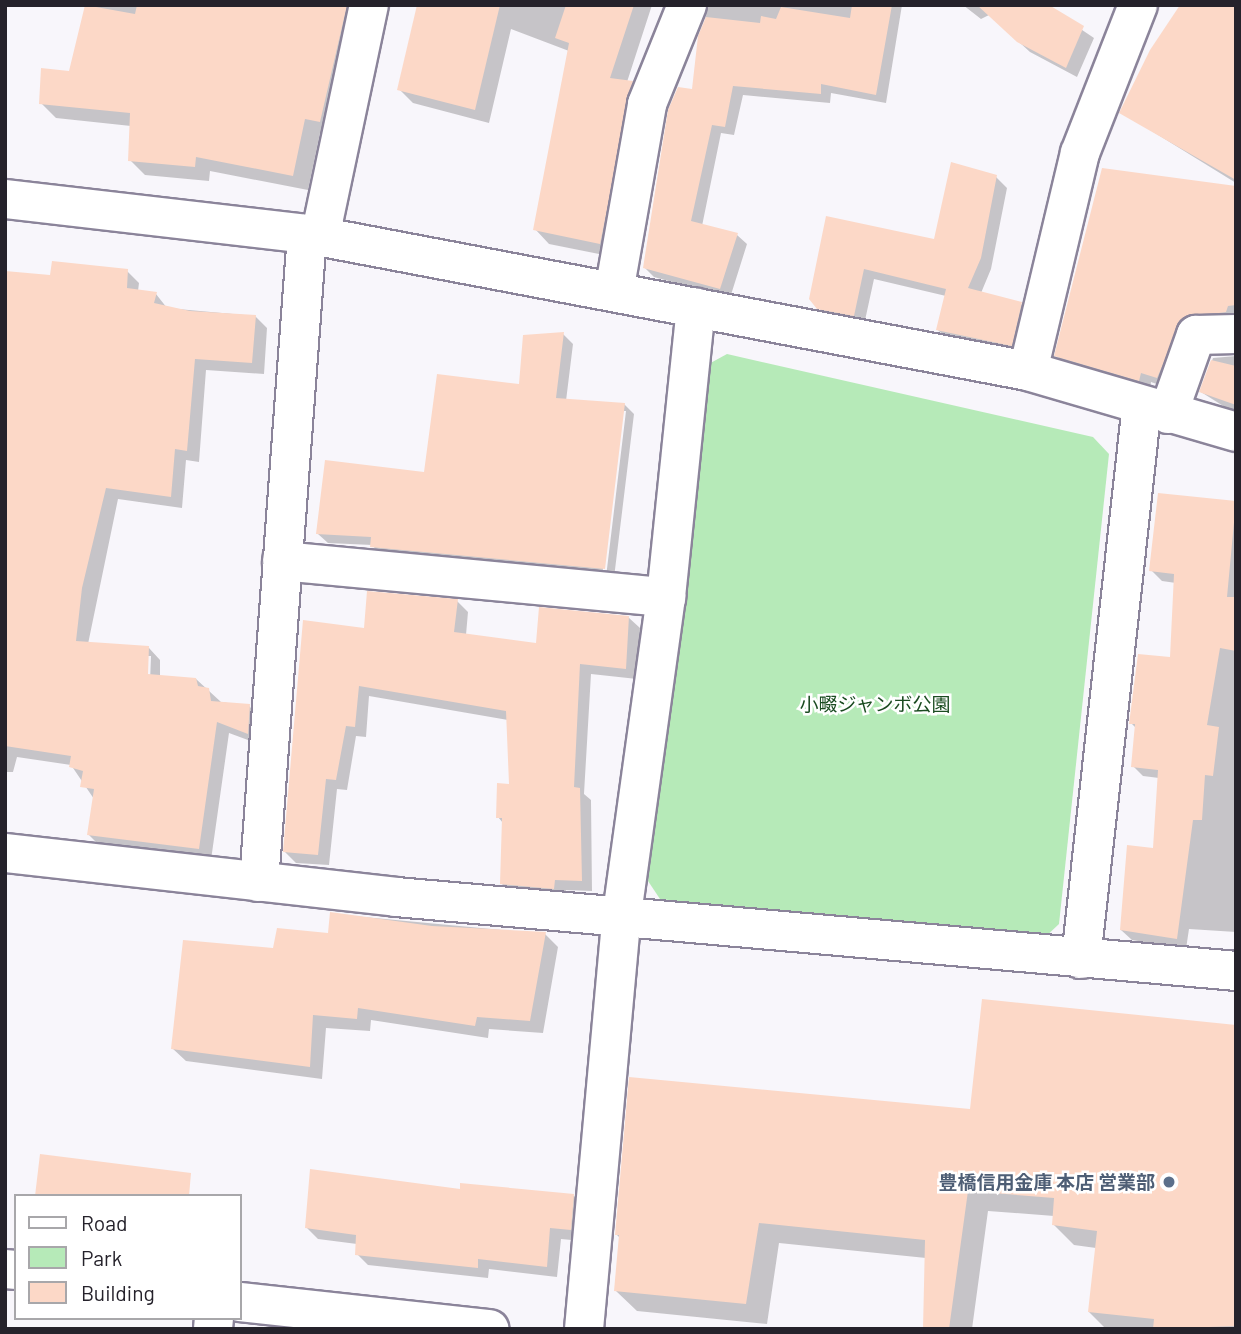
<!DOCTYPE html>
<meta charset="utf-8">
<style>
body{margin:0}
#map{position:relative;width:1241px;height:1334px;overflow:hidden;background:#f8f6fb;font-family:Barlow,"Noto Sans JP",sans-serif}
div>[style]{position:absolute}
.green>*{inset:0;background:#b6eab8}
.shadow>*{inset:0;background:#0003}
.building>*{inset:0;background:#fcd8c7}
.roads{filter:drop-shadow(2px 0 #8b849a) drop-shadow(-2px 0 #8b849a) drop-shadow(0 2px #8b849a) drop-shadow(0 -2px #8b849a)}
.minor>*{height:38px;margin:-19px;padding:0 19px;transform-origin:19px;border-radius:19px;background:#fff}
.tertiary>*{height:38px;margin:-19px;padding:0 19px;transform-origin:19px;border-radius:19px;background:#fff}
.dots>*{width:19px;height:19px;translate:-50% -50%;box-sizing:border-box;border:4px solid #fff;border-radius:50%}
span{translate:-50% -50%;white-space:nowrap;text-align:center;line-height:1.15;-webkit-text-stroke:5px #fff;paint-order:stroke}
.park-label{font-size:19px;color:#1b4c21}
.service-label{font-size:19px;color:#4e5e75;font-weight:700}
.right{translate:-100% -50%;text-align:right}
.frame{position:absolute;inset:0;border:7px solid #25222b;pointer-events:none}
.legend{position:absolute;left:14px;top:1194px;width:228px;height:126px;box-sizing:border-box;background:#fff;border:2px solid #a8a7aa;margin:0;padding:9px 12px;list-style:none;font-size:21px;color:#25222b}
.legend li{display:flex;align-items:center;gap:14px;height:35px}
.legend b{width:35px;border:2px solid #a8a7aa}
</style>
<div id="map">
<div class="green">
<div style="clip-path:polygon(727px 354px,1093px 437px,1109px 454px,1059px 924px,1041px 941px,660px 899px,648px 881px,705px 366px)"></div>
</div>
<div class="shadow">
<div style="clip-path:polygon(80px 5px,347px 5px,361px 19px,334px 135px,320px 133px,308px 190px,210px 171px,209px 181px,145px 175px,130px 160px,131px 126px,56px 118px,41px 103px,70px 73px,87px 7px)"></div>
<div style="clip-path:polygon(419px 5px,652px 5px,627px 82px,646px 97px,614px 257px,549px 244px,535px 229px,569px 51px,511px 29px,489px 123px,413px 103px,399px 89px)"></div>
<div style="clip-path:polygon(708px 5px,902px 5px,886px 103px,831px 93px,830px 103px,743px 95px,734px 135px,721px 133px,702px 226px,737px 235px,747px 244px,730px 298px,654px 277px,645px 268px,693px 91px)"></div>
<div style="clip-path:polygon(963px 5px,1045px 5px,1094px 38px,1077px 77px,1030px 52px,989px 15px,981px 19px)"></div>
<div style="clip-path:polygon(1236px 5px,1236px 183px,1121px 112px)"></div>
<div style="clip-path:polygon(996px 177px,1007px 188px,991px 269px,981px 293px,1021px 304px,1032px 314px,1022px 355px,949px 341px,938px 330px,946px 296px,874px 279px,864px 325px,829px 319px,818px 307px,827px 218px,936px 241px)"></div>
<div style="clip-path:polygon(1236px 188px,1236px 323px,1168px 388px,1151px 382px,1150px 390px,1067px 366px,1056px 355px)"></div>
<div style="clip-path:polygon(evenodd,127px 271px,139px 283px,138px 291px,156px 294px,167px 308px,255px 316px,267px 328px,264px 374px,206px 370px,199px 462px,186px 460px,182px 508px,118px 499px,88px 644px,149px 648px,160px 660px,160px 676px,196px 679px,221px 702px,249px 706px,261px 718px,259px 744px,229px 733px,211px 860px,101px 847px,89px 835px,94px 799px,71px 765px,17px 757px,13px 772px,5px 772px,5px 273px,52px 277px,127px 271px,147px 656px,151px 656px,150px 682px,146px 682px,147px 656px)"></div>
<div style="clip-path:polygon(563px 334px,573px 344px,566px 401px,624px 404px,634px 414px,614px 578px,606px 577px,626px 411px,622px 411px,602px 577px,382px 556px,372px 545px,328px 543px,318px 534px,425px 474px,520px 386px)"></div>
<div style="clip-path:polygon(1236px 356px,1236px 414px,1201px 392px,1213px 358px)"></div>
<div style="clip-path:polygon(1236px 503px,1236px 932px,1189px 929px,1186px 949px,1132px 940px,1121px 930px,1154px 850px,1159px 778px,1143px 776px,1133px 766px,1137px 729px,1131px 723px,1171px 659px,1176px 583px,1162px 581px,1151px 570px)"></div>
<div style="clip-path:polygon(457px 601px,468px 612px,466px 635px,538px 645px,628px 617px,640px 628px,637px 679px,591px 674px,584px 794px,591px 800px,592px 891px,566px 890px,564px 899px,513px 895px,502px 884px,503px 823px,498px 817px,511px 786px,508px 720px,369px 696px,366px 737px,356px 736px,347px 790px,337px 789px,329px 865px,296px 863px,285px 852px,366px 630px)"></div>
<div style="clip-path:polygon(332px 914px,545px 934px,558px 947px,543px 1033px,489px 1029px,488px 1038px,371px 1020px,370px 1031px,326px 1028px,322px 1079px,186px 1061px,172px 1048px,330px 935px)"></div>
<div style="clip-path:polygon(1236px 1026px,1236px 1329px,1106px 1329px,1089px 1312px,1096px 1248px,1074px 1245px,1054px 1225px,1054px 1216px,988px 1211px,972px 1329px,924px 1329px,926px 1258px,779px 1243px,767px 1324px,637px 1311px,616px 1291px,620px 1238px,616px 1234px,972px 1110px)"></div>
<div style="clip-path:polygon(462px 1191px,574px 1196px,585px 1207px,582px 1241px,561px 1239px,557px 1277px,489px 1269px,488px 1278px,368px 1265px,357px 1254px,357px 1244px,318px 1239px,307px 1228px)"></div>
</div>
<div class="building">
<div style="clip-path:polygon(85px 5px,135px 14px,137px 5px,347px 5px,320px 122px,305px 119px,293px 176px,196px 157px,195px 167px,128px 161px,130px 113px,39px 104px,41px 68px,69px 71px)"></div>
<div style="clip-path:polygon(417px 5px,500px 5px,475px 110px,397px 90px)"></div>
<div style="clip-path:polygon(566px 5px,634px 5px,610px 78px,633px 81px,600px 244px,533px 230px,569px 43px,555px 38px)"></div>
<div style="clip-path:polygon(852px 5px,892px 5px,876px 95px,821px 84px,821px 94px,733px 86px,725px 127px,712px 125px,691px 221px,738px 233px,720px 289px,643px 268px,668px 110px,678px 87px,692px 89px,698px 36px,706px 17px,760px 23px,761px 16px,776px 19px,781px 7px,850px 18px)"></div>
<div style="clip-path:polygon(977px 5px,1049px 5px,1084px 26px,1066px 68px,1017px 42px)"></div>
<div style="clip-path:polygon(1180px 5px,1236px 5px,1236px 180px,1119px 113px,1150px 50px)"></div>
<div style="clip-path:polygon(951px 162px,997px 175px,981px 258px,968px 288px,1022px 302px,1012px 346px,936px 330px,946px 289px,864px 269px,854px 316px,817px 309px,809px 299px,826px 216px,934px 239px)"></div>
<div style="clip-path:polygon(1102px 168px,1236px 186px,1236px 305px,1228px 306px,1226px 312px,1183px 318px,1157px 378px,1141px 373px,1139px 381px,1054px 356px)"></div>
<div style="clip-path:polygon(52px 261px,128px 269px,127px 288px,157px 292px,154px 303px,190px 311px,256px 315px,252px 363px,195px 359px,187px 451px,175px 449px,171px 497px,106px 488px,82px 588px,76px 641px,149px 646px,148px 674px,196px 678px,198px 686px,209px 688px,211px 701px,250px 704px,248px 734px,217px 722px,199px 849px,87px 835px,94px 789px,80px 787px,83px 771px,69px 767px,71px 756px,5px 746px,5px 271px,50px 275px)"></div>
<div style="clip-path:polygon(564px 332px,556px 398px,625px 403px,605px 569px,370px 547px,371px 537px,316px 534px,325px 460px,424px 472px,437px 374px,519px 384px,523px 335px)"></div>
<div style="clip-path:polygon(1211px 360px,1236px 366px,1236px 405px,1199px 392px)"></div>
<div style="clip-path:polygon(1158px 493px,1236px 501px,1227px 597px,1236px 597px,1236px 651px,1220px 648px,1207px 725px,1219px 727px,1213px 776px,1205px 775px,1202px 820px,1193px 820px,1177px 939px,1120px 930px,1127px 845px,1153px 848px,1158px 770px,1131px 767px,1135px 724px,1129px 724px,1138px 654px,1170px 657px,1174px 574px,1149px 571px)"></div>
<div style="clip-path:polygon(367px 591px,458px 599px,454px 632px,536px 643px,539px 607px,629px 616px,626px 669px,580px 664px,574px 787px,580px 788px,582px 881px,555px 880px,554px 889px,500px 884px,502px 818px,496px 818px,497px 783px,509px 784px,506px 711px,359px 686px,355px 727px,346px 726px,336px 780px,326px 779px,318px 855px,283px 852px,303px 620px,364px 628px)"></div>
<div style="clip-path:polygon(330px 912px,432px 926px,546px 932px,530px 1021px,477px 1017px,475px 1026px,358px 1008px,357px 1019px,313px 1015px,310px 1067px,171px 1049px,183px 940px,273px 948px,277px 928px,328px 933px)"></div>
<div style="clip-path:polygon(982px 999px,1236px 1025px,1236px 1326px,1153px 1329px,1154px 1319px,1088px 1312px,1097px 1231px,1052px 1225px,1054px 1198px,968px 1191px,949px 1329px,923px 1329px,925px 1240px,759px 1223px,746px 1304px,614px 1291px,619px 1235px,615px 1235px,629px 1077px,970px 1109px)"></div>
<div style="clip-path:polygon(40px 1154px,191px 1173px,189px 1196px,35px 1196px)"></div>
<div style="clip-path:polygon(310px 1169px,460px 1189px,460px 1183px,574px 1194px,571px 1230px,550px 1228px,547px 1267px,478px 1259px,478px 1268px,355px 1255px,356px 1235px,305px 1228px)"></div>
</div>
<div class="roads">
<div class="minor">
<div style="left:320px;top:237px;width:237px;rotate:-78.1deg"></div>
<div style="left:614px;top:292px;width:191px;rotate:-80deg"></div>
<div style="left:647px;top:104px;width:107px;rotate:-68deg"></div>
<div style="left:1028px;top:371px;width:224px;rotate:-76.6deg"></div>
<div style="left:1080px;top:153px;width:159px;rotate:-68.6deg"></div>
<div style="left:1168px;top:414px;width:84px;rotate:-70.5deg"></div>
<div style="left:1196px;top:335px;width:40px;rotate:-1.4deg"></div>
<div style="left:282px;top:561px;width:386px;rotate:5.4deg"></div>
<div style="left:5px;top:853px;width:393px;rotate:6.4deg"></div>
<div style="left:396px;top:897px;width:843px;rotate:5.03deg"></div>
<div style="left:259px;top:882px;width:650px;rotate:-85.76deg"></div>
<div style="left:1081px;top:959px;width:557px;rotate:-83.72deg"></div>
<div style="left:213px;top:1329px;width:11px;rotate:-85deg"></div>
<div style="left:584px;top:1329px;width:417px;rotate:-84.8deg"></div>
<div style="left:622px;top:914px;width:320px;rotate:-82.1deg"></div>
<div style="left:666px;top:597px;width:291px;rotate:-84.1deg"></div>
</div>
<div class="tertiary">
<div style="left:5px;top:199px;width:304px;rotate:6.6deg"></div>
<div style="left:307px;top:234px;width:734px;rotate:10.76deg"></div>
<div style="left:1028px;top:371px;width:217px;rotate:16.3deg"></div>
<div style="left:5px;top:1269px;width:11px;rotate:5deg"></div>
<div style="left:240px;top:1302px;width:251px;rotate:6.2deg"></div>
</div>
</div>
<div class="dots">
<div style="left:1169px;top:1182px;background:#5c6f8a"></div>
</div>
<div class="park-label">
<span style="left:875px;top:704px">小畷ジャンボ公園</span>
</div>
<div class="service-label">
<span class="right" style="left:1155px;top:1182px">豊橋信用金庫 本店 営業部</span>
</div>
<div class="frame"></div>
<ul class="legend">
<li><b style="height:9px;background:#fff"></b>Road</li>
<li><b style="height:19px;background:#b6eab8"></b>Park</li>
<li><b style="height:19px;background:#fcd8c7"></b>Building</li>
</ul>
</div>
